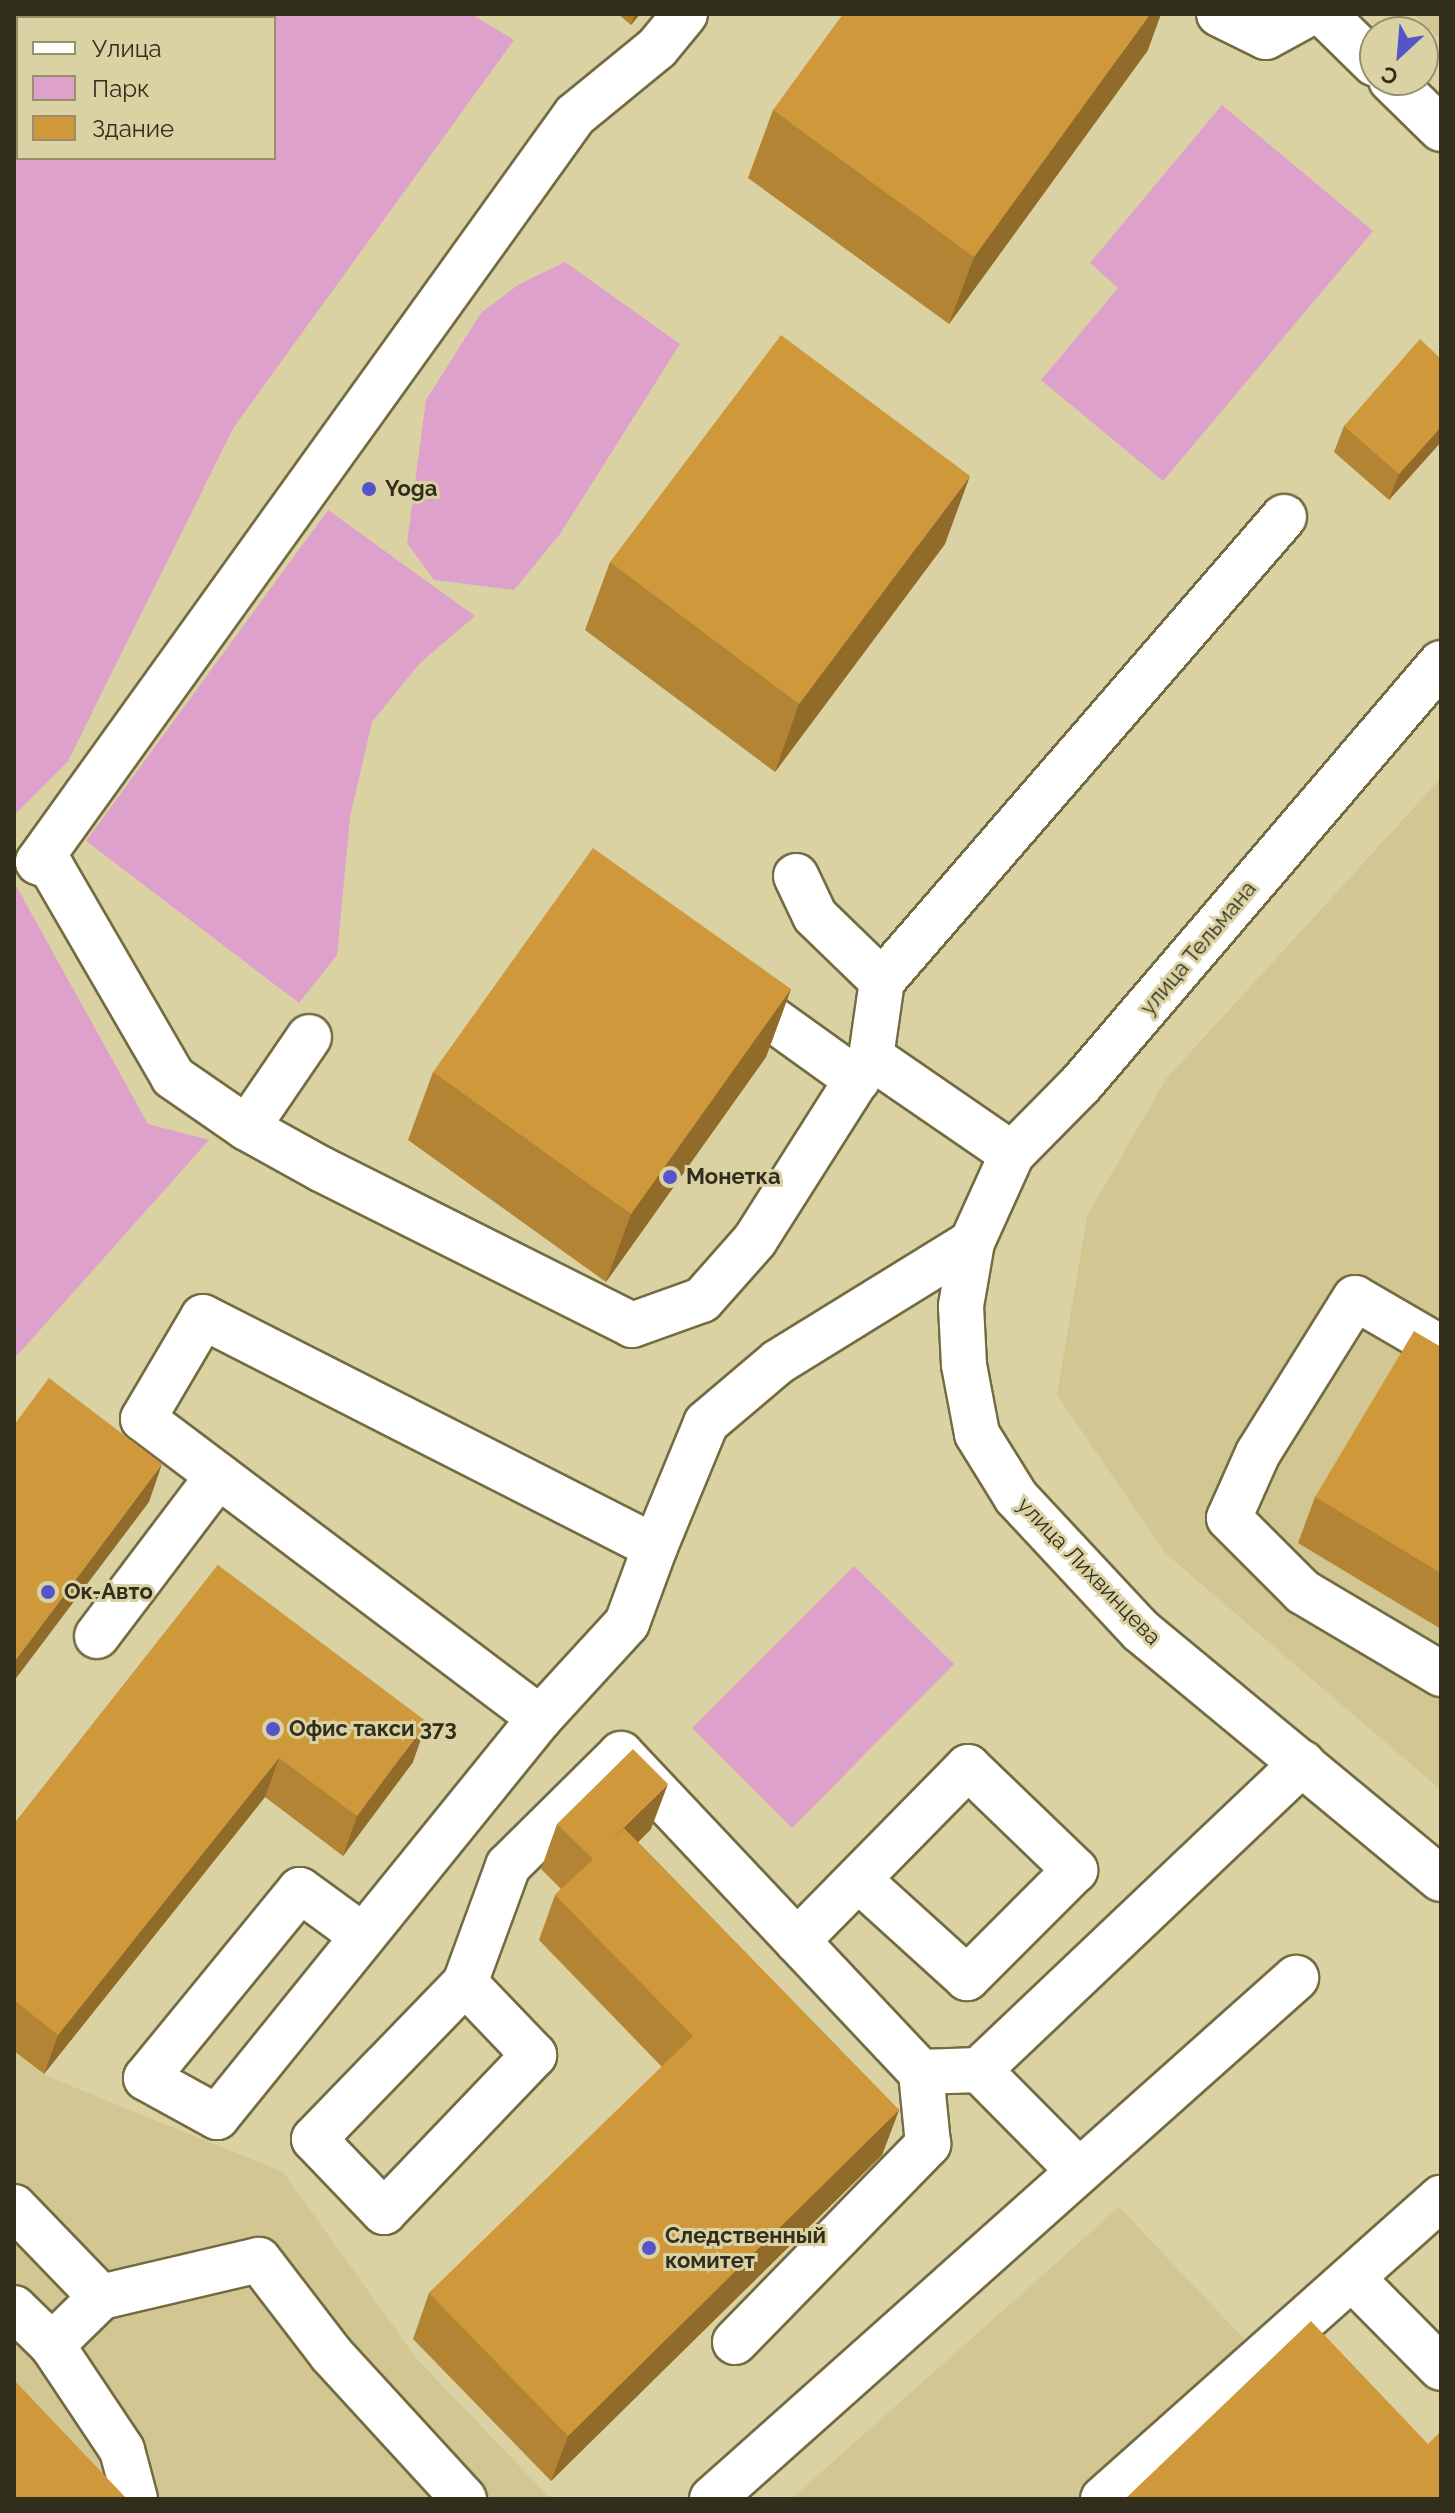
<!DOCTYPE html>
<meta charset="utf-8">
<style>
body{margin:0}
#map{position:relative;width:1455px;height:2513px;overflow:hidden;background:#dbd2a4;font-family:Raleway,sans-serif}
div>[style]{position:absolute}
.built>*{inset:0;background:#d2c792}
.green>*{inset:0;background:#dea1cb}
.roads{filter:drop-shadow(2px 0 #746c41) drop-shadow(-2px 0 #746c41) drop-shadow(0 2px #746c41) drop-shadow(0 -2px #746c41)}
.minor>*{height:44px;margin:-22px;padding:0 22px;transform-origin:22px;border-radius:22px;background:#fff}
.wall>*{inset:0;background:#b28433}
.shaded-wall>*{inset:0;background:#916b29}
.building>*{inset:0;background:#cf993b}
.dots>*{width:22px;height:22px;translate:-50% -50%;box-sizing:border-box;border:4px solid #dbd2a4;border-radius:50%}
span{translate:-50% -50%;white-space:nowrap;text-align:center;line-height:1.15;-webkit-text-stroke:6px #dbd2a4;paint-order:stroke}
.poi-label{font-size:22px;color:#312e1c;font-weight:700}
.left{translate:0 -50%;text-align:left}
.street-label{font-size:22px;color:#312e1c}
.frame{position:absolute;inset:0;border:16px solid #312e1c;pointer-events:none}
.legend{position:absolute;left:16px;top:16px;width:260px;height:144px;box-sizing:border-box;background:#dbd2a4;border:2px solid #97906e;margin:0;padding:10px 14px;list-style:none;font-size:24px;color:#312e1c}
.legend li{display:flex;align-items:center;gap:16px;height:40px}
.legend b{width:40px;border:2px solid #97906e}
.north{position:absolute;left:1359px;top:16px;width:80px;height:80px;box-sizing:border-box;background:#dbd2a4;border:2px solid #97906e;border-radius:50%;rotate:206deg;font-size:22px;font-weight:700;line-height:32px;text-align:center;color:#312e1c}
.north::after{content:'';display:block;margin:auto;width:28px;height:36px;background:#5454cb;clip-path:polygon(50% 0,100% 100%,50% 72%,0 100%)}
</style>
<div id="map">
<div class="built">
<div style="clip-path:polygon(1413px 14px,1441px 14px,1441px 40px)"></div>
<div style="clip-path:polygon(1441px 778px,1441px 1790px,1165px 1553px,1057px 1395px,1087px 1216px,1166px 1079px)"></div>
<div style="clip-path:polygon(14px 2051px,44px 2075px,283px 2172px,416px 2358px,551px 2499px,14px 2499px)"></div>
<div style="clip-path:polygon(1119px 2207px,1396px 2499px,791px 2499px)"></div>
</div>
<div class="green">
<div style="clip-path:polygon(evenodd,14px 14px,471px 14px,514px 40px,234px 427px,68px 761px,14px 815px,14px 14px,18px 18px,274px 18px,274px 158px,18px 158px,18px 18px)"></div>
<div style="clip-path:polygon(1222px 105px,1373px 231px,1163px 481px,1041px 380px,1118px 288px,1090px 263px)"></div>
<div style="clip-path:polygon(565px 262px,680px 344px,560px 534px,514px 590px,434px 580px,407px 543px,426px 400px,481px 313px,518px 285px)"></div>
<div style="clip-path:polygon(328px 510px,475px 616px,420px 663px,372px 722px,350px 817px,337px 955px,299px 1003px,86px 841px)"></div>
<div style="clip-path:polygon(14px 882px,148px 1124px,209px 1140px,14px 1359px)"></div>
<div style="clip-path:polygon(854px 1566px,954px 1664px,792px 1828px,692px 1728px)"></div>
</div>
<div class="roads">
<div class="minor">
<div style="left:685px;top:14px;width:44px;rotate:129.5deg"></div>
<div style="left:657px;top:48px;width:106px;rotate:140.7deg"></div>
<div style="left:575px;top:115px;width:920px;rotate:125.71deg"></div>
<div style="left:38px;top:862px;width:15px;rotate:23deg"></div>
<div style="left:52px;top:868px;width:241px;rotate:59.9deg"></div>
<div style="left:173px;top:1077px;width:90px;rotate:34.6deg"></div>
<div style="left:247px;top:1128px;width:85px;rotate:29deg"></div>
<div style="left:321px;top:1169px;width:348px;rotate:26.6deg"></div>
<div style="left:632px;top:1325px;width:74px;rotate:-19.7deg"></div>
<div style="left:702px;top:1300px;width:80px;rotate:-48.5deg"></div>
<div style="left:755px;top:1240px;width:217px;rotate:-57.6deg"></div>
<div style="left:871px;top:1057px;width:171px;rotate:34.5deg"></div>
<div style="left:1219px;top:14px;width:52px;rotate:26.1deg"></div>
<div style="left:1266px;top:37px;width:48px;rotate:-28.7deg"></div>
<div style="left:1324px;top:14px;width:71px;rotate:44.4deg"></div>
<div style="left:1391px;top:80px;width:70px;rotate:44.4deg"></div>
<div style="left:1441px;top:663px;width:554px;rotate:130.53deg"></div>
<div style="left:1081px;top:1084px;width:98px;rotate:134.6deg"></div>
<div style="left:1012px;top:1154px;width:97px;rotate:114.4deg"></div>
<div style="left:972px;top:1242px;width:65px;rotate:99.8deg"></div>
<div style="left:961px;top:1306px;width:59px;rotate:87.1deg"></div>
<div style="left:964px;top:1365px;width:70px;rotate:79.3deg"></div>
<div style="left:977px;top:1434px;width:74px;rotate:58.2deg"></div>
<div style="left:1016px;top:1497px;width:183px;rotate:47deg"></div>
<div style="left:1141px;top:1631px;width:389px;rotate:39.6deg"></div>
<div style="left:796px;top:876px;width:44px;rotate:64.6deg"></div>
<div style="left:815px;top:916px;width:93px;rotate:44.1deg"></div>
<div style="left:729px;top:988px;width:158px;rotate:35.7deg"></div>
<div style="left:871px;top:1057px;width:77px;rotate:-81.8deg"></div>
<div style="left:882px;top:981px;width:614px;rotate:-49.1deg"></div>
<div style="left:247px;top:1128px;width:110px;rotate:-55.7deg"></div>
<div style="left:1441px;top:1348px;width:99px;rotate:-149.8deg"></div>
<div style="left:1355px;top:1298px;width:183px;rotate:122deg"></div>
<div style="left:1258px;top:1453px;width:71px;rotate:114deg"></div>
<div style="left:1229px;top:1518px;width:105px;rotate:45deg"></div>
<div style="left:1303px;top:1592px;width:161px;rotate:30.7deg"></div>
<div style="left:655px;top:1547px;width:81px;rotate:110.2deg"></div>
<div style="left:627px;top:1623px;width:129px;rotate:132.5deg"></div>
<div style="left:540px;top:1718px;width:497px;rotate:-143deg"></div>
<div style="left:143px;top:1419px;width:118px;rotate:-59.5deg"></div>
<div style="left:203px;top:1317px;width:507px;rotate:26.97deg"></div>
<div style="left:655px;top:1547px;width:134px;rotate:-67.6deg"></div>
<div style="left:706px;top:1423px;width:94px;rotate:-40.3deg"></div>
<div style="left:778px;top:1362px;width:228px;rotate:-31.7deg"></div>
<div style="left:97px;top:1636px;width:201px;rotate:-52.9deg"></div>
<div style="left:363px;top:1936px;width:78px;rotate:-143.9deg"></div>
<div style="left:300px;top:1890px;width:243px;rotate:129.3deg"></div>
<div style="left:146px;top:2078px;width:81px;rotate:28.8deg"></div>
<div style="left:217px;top:2117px;width:513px;rotate:-51.01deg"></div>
<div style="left:797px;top:1941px;width:244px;rotate:-45.5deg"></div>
<div style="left:968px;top:1767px;width:149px;rotate:43.9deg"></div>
<div style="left:1075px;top:1870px;width:153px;rotate:135deg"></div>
<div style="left:967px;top:1978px;width:147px;rotate:-137.8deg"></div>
<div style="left:465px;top:1983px;width:100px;rotate:46.2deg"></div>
<div style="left:534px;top:2055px;width:217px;rotate:133.7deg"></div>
<div style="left:384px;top:2212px;width:101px;rotate:-133.8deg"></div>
<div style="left:314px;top:2139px;width:217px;rotate:-45.9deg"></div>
<div style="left:465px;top:1983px;width:125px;rotate:-69.8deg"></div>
<div style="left:508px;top:1866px;width:159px;rotate:-44.7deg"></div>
<div style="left:621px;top:1754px;width:437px;rotate:46.7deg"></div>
<div style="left:921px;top:2072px;width:58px;rotate:-2deg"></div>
<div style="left:979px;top:2070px;width:446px;rotate:-43.5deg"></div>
<div style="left:979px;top:2070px;width:142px;rotate:45.3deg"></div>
<div style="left:14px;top:2207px;width:125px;rotate:46deg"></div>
<div style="left:101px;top:2297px;width:162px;rotate:-13.2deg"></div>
<div style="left:259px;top:2260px;width:118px;rotate:52.5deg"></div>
<div style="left:331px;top:2354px;width:197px;rotate:47.5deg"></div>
<div style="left:1353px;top:2279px;width:125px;rotate:45.3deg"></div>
<div style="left:101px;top:2297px;width:69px;rotate:135.6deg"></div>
<div style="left:52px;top:2345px;width:126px;rotate:56.3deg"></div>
<div style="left:122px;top:2450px;width:51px;rotate:75.1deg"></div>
<div style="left:14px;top:2308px;width:53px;rotate:44.2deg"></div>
<div style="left:735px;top:2342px;width:277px;rotate:-45.7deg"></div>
<div style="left:928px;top:2144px;width:72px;rotate:-95.6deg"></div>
<div style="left:712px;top:2499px;width:783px;rotate:-41.74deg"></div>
<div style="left:1103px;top:2499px;width:453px;rotate:-41.7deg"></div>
</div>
</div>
<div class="wall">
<div style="clip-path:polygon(618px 14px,640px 14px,631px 25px)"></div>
<div style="clip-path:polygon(1148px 50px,949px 324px,748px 178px,773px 110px)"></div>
<div style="clip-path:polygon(1441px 359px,1441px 442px,1389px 500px,1334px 452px,1344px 426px)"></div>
<div style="clip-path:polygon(945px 544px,775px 772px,585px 630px,610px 562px)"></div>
<div style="clip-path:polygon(791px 989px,766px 1057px,606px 1282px,408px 1140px,433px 1072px)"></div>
<div style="clip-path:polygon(1441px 1347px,1441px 1629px,1298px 1543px,1315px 1497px)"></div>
<div style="clip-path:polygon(218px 1565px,413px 1762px,343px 1856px,265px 1797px,44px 2074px,14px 2051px,14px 1824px)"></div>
<div style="clip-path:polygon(557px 1824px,651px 1829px,638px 1842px,899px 2110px,882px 2155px,551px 2481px,413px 2339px,429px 2293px,662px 2067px,539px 1940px,555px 1895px,561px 1889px,541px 1869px)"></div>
</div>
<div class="shaded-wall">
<div style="clip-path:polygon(635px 14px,640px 14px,631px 25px)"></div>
<div style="clip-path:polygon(1150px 14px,1161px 14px,1148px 50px,949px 324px,974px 257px)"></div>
<div style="clip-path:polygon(1441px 427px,1441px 442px,1389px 500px,1399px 474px)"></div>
<div style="clip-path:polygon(970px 476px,945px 544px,775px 772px,799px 704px)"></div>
<div style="clip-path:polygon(791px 989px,766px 1057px,606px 1282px,631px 1214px)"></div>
<div style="clip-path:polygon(162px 1464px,149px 1502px,14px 1681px,14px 1662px)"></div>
<div style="clip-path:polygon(427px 1722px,413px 1762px,343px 1856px,357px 1816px)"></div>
<div style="clip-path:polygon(279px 1758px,265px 1797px,44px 2074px,58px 2035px)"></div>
<div style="clip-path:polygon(668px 1784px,651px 1829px,591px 1890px,607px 1844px)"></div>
<div style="clip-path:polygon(899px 2110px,882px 2155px,551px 2481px,568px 2436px)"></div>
</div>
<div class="building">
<div style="clip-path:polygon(843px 14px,1150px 14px,974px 257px,773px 110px)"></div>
<div style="clip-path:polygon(781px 335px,970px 476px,799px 704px,610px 562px)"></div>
<div style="clip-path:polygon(1420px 339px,1441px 359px,1441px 427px,1399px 474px,1344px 426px)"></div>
<div style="clip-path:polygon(593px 848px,791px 989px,631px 1214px,433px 1072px)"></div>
<div style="clip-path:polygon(1414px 1331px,1441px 1347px,1441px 1573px,1315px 1497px)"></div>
<div style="clip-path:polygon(49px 1378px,162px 1464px,14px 1662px,14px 1425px)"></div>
<div style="clip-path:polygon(218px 1565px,427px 1722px,357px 1816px,279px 1758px,58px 2035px,14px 2000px,14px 1824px)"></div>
<div style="clip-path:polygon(633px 1749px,668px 1784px,607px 1844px,624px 1828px,899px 2110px,568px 2436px,429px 2293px,693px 2036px,555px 1895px,593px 1859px,557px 1824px)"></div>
<div style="clip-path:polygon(1311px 2321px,1428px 2444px,1441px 2431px,1441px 2499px,1125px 2499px)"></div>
<div style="clip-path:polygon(14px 2380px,127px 2499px,14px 2499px)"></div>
</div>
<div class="dots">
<div style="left:369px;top:489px;background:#5454cb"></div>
<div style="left:670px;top:1177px;background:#5454cb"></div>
<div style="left:48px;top:1592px;background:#5454cb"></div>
<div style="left:273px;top:1729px;background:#5454cb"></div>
<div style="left:649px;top:2248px;background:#5454cb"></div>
</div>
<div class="poi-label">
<span class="left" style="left:385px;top:489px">Yoga</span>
<span class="left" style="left:686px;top:1177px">Монетка</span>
<span class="left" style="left:64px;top:1592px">Ок-Авто</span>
<span class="left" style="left:289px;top:1729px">Офис такси 373</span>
<span class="left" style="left:665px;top:2248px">Следственный<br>комитет</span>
</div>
<div class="street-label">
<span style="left:1198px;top:948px;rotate:-50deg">улица Тельмана</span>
<span style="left:1089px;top:1571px;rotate:46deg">улица Лихвинцева</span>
</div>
<div class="frame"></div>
<ul class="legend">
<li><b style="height:10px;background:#fff"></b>Улица</li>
<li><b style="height:22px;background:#dea1cb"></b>Парк</li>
<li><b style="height:22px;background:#cf993b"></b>Здание</li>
</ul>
<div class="north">С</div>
</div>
